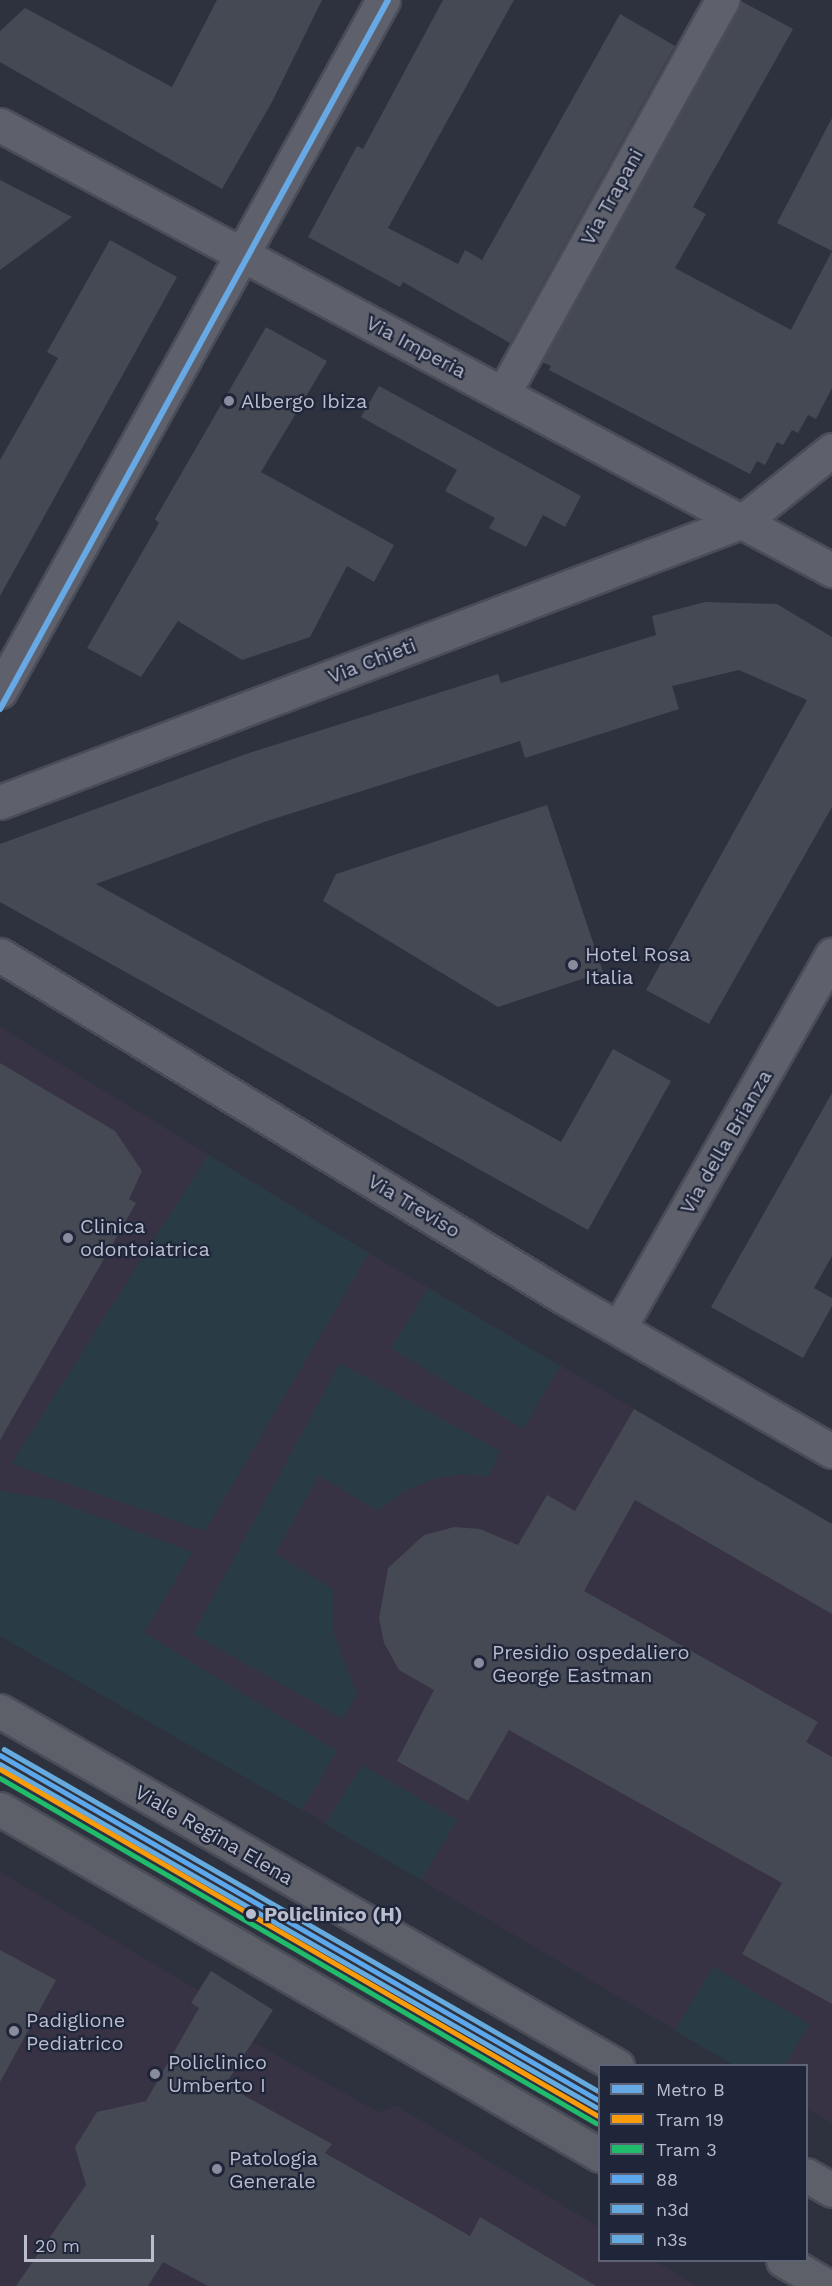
<!DOCTYPE html>
<style>
body{margin:0}
#map{position:relative;width:832px;height:2286px;overflow:hidden;background:#2d323e;font-family:"Work Sans",sans-serif}
div>[style]{position:absolute}
.medical>*{inset:0;background:#373344}
.green>*{inset:0;background:#293c45}
.building>*{inset:0;background:#454953}
.roads{filter:drop-shadow(2px 0 #4a4d57) drop-shadow(-2px 0 #4a4d57) drop-shadow(0 2px #4a4d57) drop-shadow(0 -2px #4a4d57)}
.minor>*{height:33px;margin:-16.5px;padding:0 16.5px;transform-origin:16.5px;border-radius:16.5px;background:#5e616b}
.secondary>*{height:33px;margin:-16.5px;padding:0 16.5px;transform-origin:16.5px;border-radius:16.5px;background:#5d5f69}
.bus-1>*{height:4.5px;margin:-2.25px;padding:0 2.25px;transform-origin:2.25px;border-radius:2.25px;background:#5da7ec}
.bus-2>*{height:4.5px;margin:-2.25px;padding:0 2.25px;transform-origin:2.25px;border-radius:2.25px;background:#66abdf}
.bus-3>*{height:4.5px;margin:-2.25px;padding:0 2.25px;transform-origin:2.25px;border-radius:2.25px;background:#66abdf}
.tram-1>*{height:4.5px;margin:-2.25px;padding:0 2.25px;transform-origin:2.25px;border-radius:2.25px;background:#f89c0e}
.tram-2>*{height:4.5px;margin:-2.25px;padding:0 2.25px;transform-origin:2.25px;border-radius:2.25px;background:#20bc6c}
.metro-1>*{height:6px;margin:-3px;padding:0 3px;transform-origin:3px;border-radius:3px;background:#66a9e5}
.dots>*{width:16px;height:16px;translate:-50% -50%;box-sizing:border-box;border:3px solid #1f263a;border-radius:50%}
span{translate:-50% -50%;white-space:nowrap;text-align:center;line-height:1.15;-webkit-text-stroke:4.5px #1f263a;paint-order:stroke}
.street-label{font-size:20px;color:#b9bdce}
.poi-label{font-size:20px;color:#b9bdce}
.left{translate:0 -50%;text-align:left}
.stop-label{font-size:20px;color:#b9bdce;font-weight:700}
.legend{position:absolute;left:598px;top:2064px;width:210px;height:198px;box-sizing:border-box;background:#1f263a;border:2px solid #5d6275;margin:0;padding:8px 10px;list-style:none;font-size:18px;color:#b9bdce}
.legend li{display:flex;align-items:center;gap:12px;height:30px}
.legend b{width:30px;border:2px solid #5d6275}
.scale{position:absolute;left:24px;top:2235px;width:130px;height:27px;box-sizing:border-box;border:3px solid #b9bdce;border-top:0;padding-left:8px;font-size:18px;line-height:21px;white-space:nowrap;color:#b9bdce;-webkit-text-stroke:4px #1f263a;paint-order:stroke}
</style>
<div id="map">
<div class="medical">
<div style="clip-path:polygon(0 1027px,369px 1253px,832px 1525px,832px 2123px,807px 2108px,806px 2066px,734px 2065px,107px 1694px,0 1636px)"></div>
<div style="clip-path:polygon(0 1872px,199px 1991px,191px 2003px,253px 2042px,378px 2112px,397px 2106px,599px 2227px,600px 2260px,655px 2261px,697px 2286px,0 2286px)"></div>
</div>
<div class="green">
<div style="clip-path:polygon(208px 1155px,369px 1253px,205px 1531px,11px 1464px)"></div>
<div style="clip-path:polygon(428px 1288px,560px 1366px,523px 1429px,391px 1348px)"></div>
<div style="clip-path:polygon(340px 1363px,500px 1451px,489px 1476px,461px 1474px,433px 1479px,405px 1491px,377px 1511px,319px 1475px,275px 1554px,333px 1589px,333px 1631px,357px 1694px,343px 1719px,193px 1634px)"></div>
<div style="clip-path:polygon(0 1491px,53px 1500px,192px 1552px,144px 1633px,337px 1751px,302px 1810px,0 1636px)"></div>
<div style="clip-path:polygon(362px 1765px,457px 1820px,421px 1880px,325px 1824px)"></div>
<div style="clip-path:polygon(713px 1967px,809px 2024px,785px 2065px,734px 2065px,675px 2031px)"></div>
</div>
<div class="building">
<div style="clip-path:polygon(217px 0,322px 0,272px 102px,222px 189px,0 62px,0 31px,25px 8px,172px 87px)"></div>
<div style="clip-path:polygon(443px 0,514px 0,388px 228px,458px 264px,465px 250px,482px 260px,620px 14px,675px 46px,510px 343px,403px 282px,400px 287px,308px 237px,357px 146px,363px 149px)"></div>
<div style="clip-path:polygon(741px 1px,793px 29px,693px 207px,706px 214px,675px 268px,791px 330px,832px 251px,777px 223px,832px 118px,832px 388px,816px 419px,808px 415px,798px 433px,792px 430px,783px 445px,777px 442px,765px 465px,757px 461px,750px 474px,549px 370px,551px 366px,542px 362px)"></div>
<div style="clip-path:polygon(0 180px,72px 217px,0 270px)"></div>
<div style="clip-path:polygon(110px 240px,177px 277px,0 596px,0 460px,58px 358px,47px 352px)"></div>
<div style="clip-path:polygon(266px 327px,327px 361px,261px 472px,394px 545px,374px 582px,347px 566px,310px 637px,242px 660px,178px 621px,141px 677px,87px 648px,159px 523px,155px 519px)"></div>
<div style="clip-path:polygon(379px 386px,581px 496px,565px 527px,543px 515px,526px 547px,489px 528px,495px 518px,445px 491px,457px 470px,361px 417px)"></div>
<div style="clip-path:polygon(705px 602px,777px 604px,832px 637px,832px 807px,709px 1024px,646px 990px,807px 700px,739px 670px,672px 686px,679px 709px,525px 758px,520px 741px,267px 821px,96px 884px,561px 1142px,613px 1049px,671px 1081px,588px 1230px,0 902px,0 844px,246px 754px,498px 674px,501px 683px,656px 635px,652px 616px)"></div>
<div style="clip-path:polygon(547px 805px,603px 972px,498px 1007px,323px 901px,336px 874px)"></div>
<div style="clip-path:polygon(0 1063px,115px 1131px,142px 1171px,129px 1199px,136px 1203px,0 1440px)"></div>
<div style="clip-path:polygon(832px 1093px,832px 1256px,814px 1288px,832px 1298px,832px 1306px,803px 1358px,711px 1307px)"></div>
<div style="clip-path:polygon(634px 1409px,832px 1524px,832px 1614px,635px 1500px,584px 1591px,818px 1722px,806px 1742px,832px 1757px,832px 2004px,742px 1954px,782px 1883px,509px 1730px,468px 1801px,397px 1761px,434px 1690px,399px 1670px,384px 1643px,379px 1618px,388px 1568px,424px 1535px,454px 1527px,480px 1529px,518px 1545px,547px 1495px,575px 1511px)"></div>
<div style="clip-path:polygon(0 1950px,56px 1980px,0 2082px)"></div>
<div style="clip-path:polygon(211px 1971px,273px 2010px,225px 2085px,332px 2144px,325px 2153px,470px 2236px,480px 2217px,596px 2286px,208px 2286px,163px 2262px,148px 2286px,16px 2286px,86px 2185px,75px 2147px,97px 2112px,146px 2101px,199px 2008px,191px 2003px)"></div>
</div>
<div class="roads">
<div class="minor">
<div style="left:0;top:125px;width:944px;rotate:28.14deg"></div>
<div style="left:503px;top:394px;width:451px;rotate:-60.9deg"></div>
<div style="left:0;top:691px;width:790px;rotate:-61deg"></div>
<div style="left:0;top:802px;width:794px;rotate:-20.72deg"></div>
<div style="left:743px;top:521px;width:114px;rotate:-38.6deg"></div>
<div style="left:0;top:955px;width:657px;rotate:31.25deg"></div>
<div style="left:562px;top:1296px;width:311px;rotate:29.9deg"></div>
<div style="left:619px;top:1328px;width:430px;rotate:-60.3deg"></div>
</div>
<div class="secondary">
<div style="left:0;top:1711px;width:712px;rotate:29.91deg"></div>
<div style="left:0;top:1809px;width:693px;rotate:29.97deg"></div>
<div style="left:806px;top:2175px;width:30px;rotate:30deg"></div>
<div style="left:783px;top:2260px;width:51px;rotate:30.6deg"></div>
</div>
</div>
<div class="bus-1">
<div style="left:0;top:1755px;width:693px;rotate:29.97deg"></div>
</div>
<div class="bus-2">
<div style="left:0;top:1764px;width:688px;rotate:29.92deg"></div>
</div>
<div class="bus-3">
<div style="left:4px;top:1749px;width:688px;rotate:29.92deg"></div>
</div>
<div class="tram-1">
<div style="left:0;top:1769px;width:694px;rotate:30.11deg"></div>
</div>
<div class="tram-2">
<div style="left:0;top:1778px;width:689px;rotate:30.06deg"></div>
</div>
<div class="metro-1">
<div style="left:0;top:709px;width:808px;rotate:-61.31deg"></div>
</div>
<div class="dots">
<div style="left:229px;top:401px;background:#888c9c"></div>
<div style="left:573px;top:965px;background:#888c9c"></div>
<div style="left:68px;top:1238px;background:#888c9c"></div>
<div style="left:479px;top:1663px;background:#888c9c"></div>
<div style="left:251px;top:1914px;background:#b9bdce"></div>
<div style="left:14px;top:2031px;background:#888c9c"></div>
<div style="left:155px;top:2074px;background:#888c9c"></div>
<div style="left:217px;top:2169px;background:#888c9c"></div>
</div>
<div class="street-label">
<span style="left:612px;top:197px;rotate:-61deg">Via Trapani</span>
<span style="left:416px;top:347px;rotate:28deg">Via Imperia</span>
<span style="left:372px;top:661px;rotate:-21deg">Via Chieti</span>
<span style="left:726px;top:1142px;rotate:-60deg">Via della Brianza</span>
<span style="left:414px;top:1206px;rotate:31deg">Via Treviso</span>
<span style="left:214px;top:1835px;rotate:30deg">Viale Regina Elena</span>
</div>
<div class="poi-label">
<span class="left" style="left:241px;top:401px">Albergo Ibiza</span>
<span class="left" style="left:585px;top:966px">Hotel Rosa<br>Italia</span>
<span class="left" style="left:80px;top:1238px">Clinica<br>odontoiatrica</span>
<span class="left" style="left:492px;top:1664px">Presidio ospedaliero<br>George Eastman</span>
<span class="left" style="left:26px;top:2032px">Padiglione<br>Pediatrico</span>
<span class="left" style="left:168px;top:2074px">Policlinico<br>Umberto I</span>
<span class="left" style="left:229px;top:2170px">Patologia<br>Generale</span>
</div>
<div class="stop-label">
<span class="left" style="left:264px;top:1914px">Policlinico (H)</span>
</div>
<ul class="legend">
<li><b style="height:8px;background:#66a9e5"></b>Metro B</li>
<li><b style="height:8px;background:#f89c0e"></b>Tram 19</li>
<li><b style="height:8px;background:#20bc6c"></b>Tram 3</li>
<li><b style="height:8px;background:#5da7ec"></b>88</li>
<li><b style="height:8px;background:#66abdf"></b>n3d</li>
<li><b style="height:8px;background:#66abdf"></b>n3s</li>
</ul>
<div class="scale">20 m</div>
</div>
